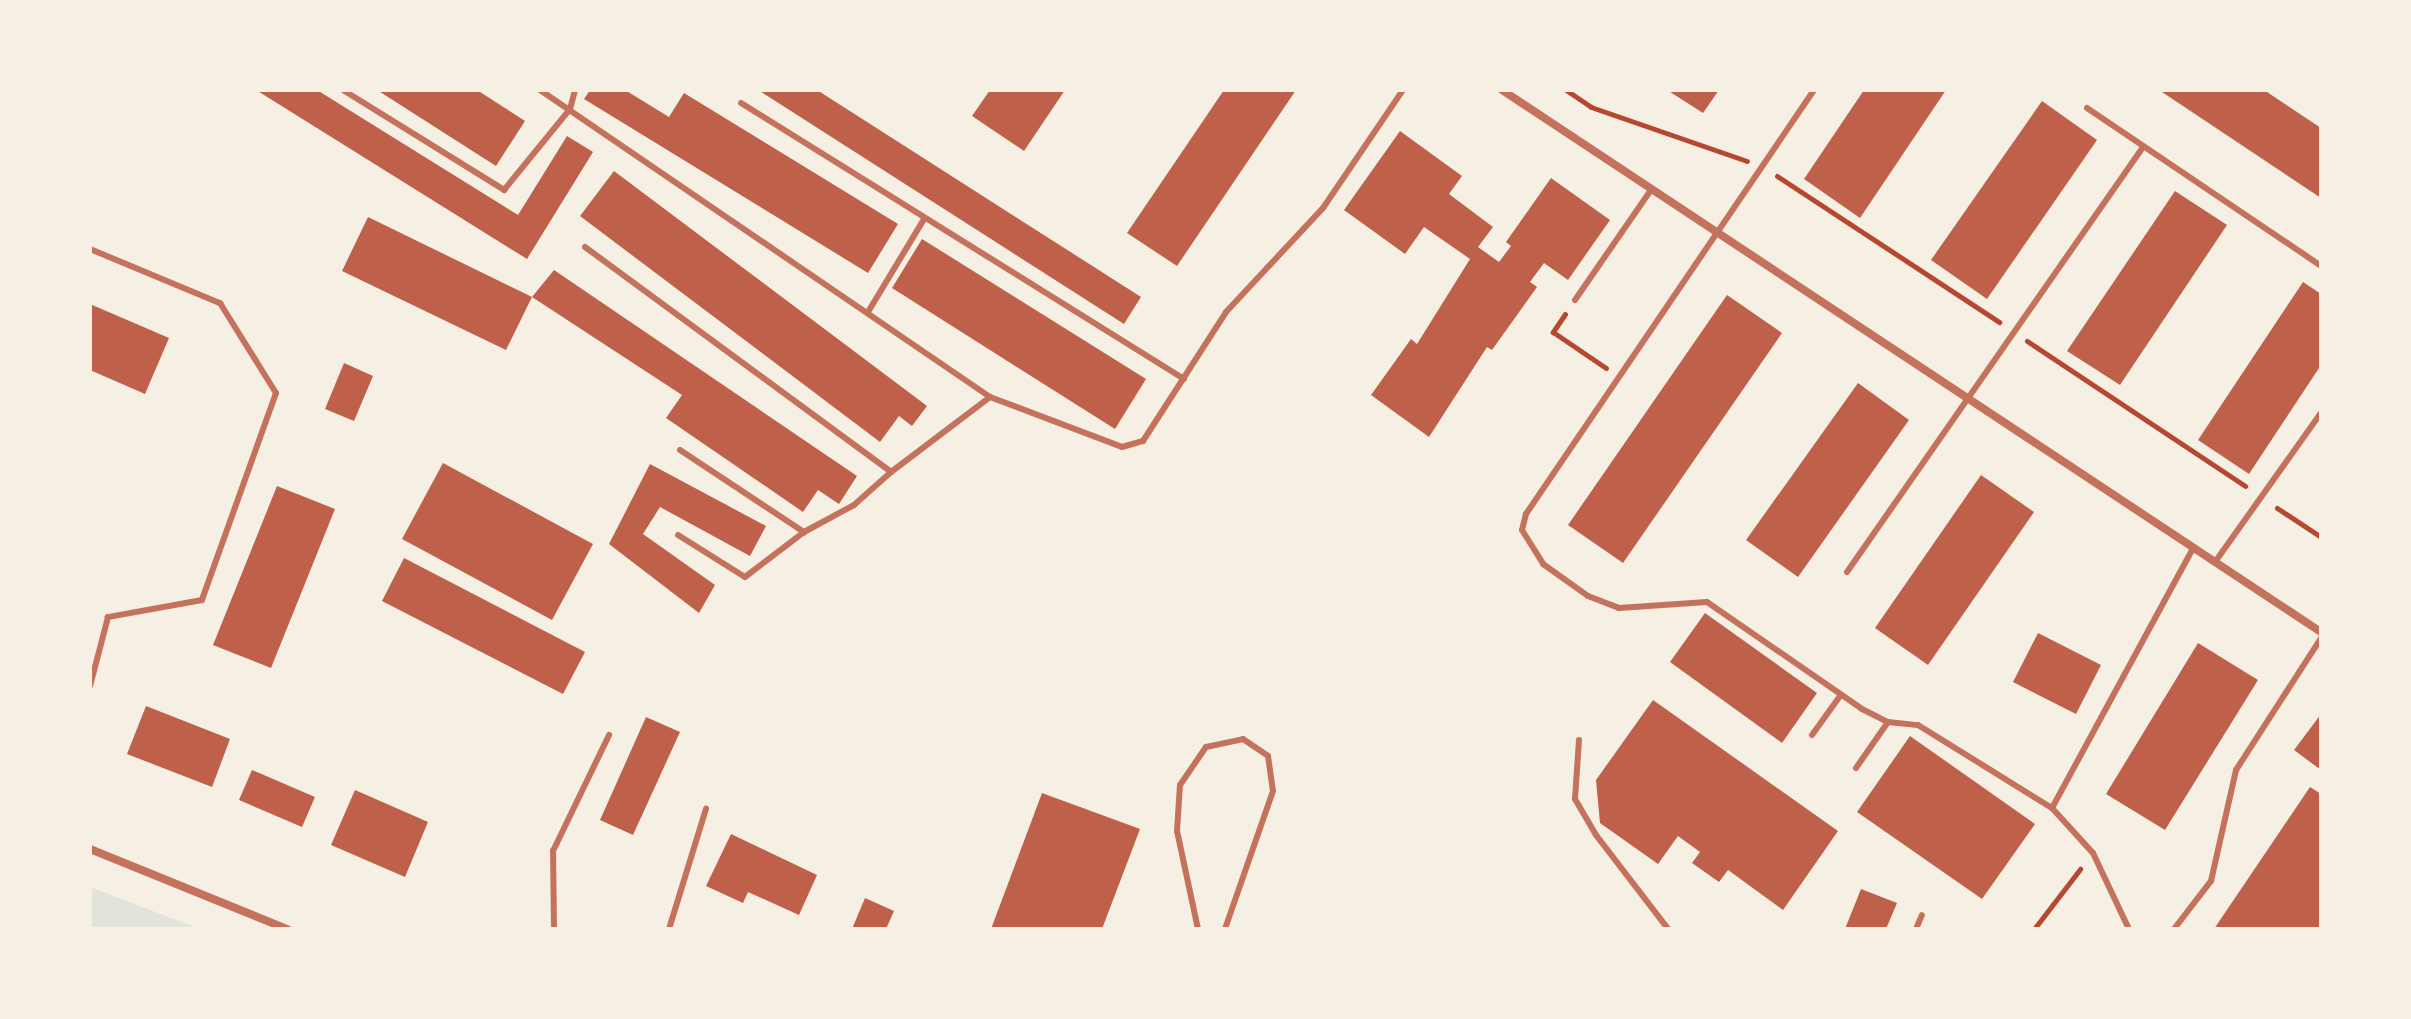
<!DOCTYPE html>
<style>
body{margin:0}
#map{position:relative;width:2411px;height:1019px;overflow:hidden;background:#f6efe4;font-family:"Fira Sans Condensed",sans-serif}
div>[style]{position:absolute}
.green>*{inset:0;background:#e2e4dc}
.building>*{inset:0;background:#bf614a}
.path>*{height:5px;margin:-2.5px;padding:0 2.5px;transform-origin:2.5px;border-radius:2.5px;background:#b5482f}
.service>*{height:6px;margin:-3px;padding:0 3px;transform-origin:3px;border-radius:3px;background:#c5725c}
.minor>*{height:8px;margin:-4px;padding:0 4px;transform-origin:4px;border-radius:4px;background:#c5725c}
span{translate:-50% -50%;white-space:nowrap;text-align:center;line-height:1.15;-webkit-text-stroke:6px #f6efe4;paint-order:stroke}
.frame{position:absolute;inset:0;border:92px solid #f6efe4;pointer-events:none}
</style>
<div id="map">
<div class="green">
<div style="clip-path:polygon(90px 887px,200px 929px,90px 929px)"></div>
</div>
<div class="building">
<div style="clip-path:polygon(256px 90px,317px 90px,518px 215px,567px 136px,593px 152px,527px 259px)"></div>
<div style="clip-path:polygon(377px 90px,477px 90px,525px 121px,496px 166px)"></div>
<div style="clip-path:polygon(590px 90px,625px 90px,669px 117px,684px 93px,898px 224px,868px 273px,584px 99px)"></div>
<div style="clip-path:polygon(758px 90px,817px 90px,1141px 297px,1124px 324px)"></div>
<div style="clip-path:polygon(990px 90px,1065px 90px,1024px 151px,972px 116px)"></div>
<div style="clip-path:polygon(1224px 90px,1296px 90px,1177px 266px,1127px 233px)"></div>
<div style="clip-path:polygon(1667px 90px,1719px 90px,1703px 113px)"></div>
<div style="clip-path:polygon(1864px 90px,1946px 90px,1860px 218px,1804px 179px)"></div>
<div style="clip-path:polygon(2159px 90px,2264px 90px,2321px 128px,2321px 198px)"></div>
<div style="clip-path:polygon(2042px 101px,2097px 140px,1987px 299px,1931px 260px)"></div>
<div style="clip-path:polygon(1400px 131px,1462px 176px,1449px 194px,1493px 227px,1478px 247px,1499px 262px,1511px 246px,1506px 242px,1551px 178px,1610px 220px,1568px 280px,1544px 263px,1530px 282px,1537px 287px,1492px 350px,1487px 347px,1429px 437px,1371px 395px,1411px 339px,1417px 344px,1470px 259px,1424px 227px,1405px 254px,1344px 210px)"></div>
<div style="clip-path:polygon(614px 171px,927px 406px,912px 426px,899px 416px,880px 442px,580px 216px)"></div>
<div style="clip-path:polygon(2175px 191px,2227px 225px,2120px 385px,2067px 351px)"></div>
<div style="clip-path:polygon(368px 217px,532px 297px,554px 270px,857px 476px,839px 504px,818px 490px,803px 512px,666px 418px,682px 395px,532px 297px,506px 350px,342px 271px)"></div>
<div style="clip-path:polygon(922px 239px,1146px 379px,1115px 429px,892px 288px)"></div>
<div style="clip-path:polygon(2303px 282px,2321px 294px,2321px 365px,2249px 474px,2198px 440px)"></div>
<div style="clip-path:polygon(1727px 295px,1782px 333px,1623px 563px,1568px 525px)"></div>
<div style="clip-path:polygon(90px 304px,169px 338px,145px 394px,90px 370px)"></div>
<div style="clip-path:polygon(344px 363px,373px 376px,354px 421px,325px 409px)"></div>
<div style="clip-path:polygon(1858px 383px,1909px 420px,1798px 577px,1746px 540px)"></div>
<div style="clip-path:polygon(443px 463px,593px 544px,552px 620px,402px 539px)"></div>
<div style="clip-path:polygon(650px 464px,766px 526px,750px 556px,660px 507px,643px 534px,715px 585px,699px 613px,609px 544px)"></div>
<div style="clip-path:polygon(1981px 475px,2034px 512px,1928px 665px,1875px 628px)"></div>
<div style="clip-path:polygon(277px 486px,335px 509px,271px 668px,213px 645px)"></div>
<div style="clip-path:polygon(404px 558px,585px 652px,563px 694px,382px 601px)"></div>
<div style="clip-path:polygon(1705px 613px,1817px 693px,1782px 743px,1670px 662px)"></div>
<div style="clip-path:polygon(2038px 633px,2101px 665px,2076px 714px,2013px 682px)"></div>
<div style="clip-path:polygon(2198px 643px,2258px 680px,2165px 830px,2106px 794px)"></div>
<div style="clip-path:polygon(1653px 700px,1838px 831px,1783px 910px,1728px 870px,1719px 882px,1692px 863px,1700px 852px,1678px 836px,1658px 864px,1600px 823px,1596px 780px)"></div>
<div style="clip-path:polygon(146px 706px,230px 739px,212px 787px,127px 754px)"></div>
<div style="clip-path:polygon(2321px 714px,2321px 770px,2294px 750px)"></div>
<div style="clip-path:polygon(646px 717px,680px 732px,633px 835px,600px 820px)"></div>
<div style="clip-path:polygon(1910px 736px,2035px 824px,1982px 899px,1857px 812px)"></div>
<div style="clip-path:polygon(252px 770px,315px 797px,302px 827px,239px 800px)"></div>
<div style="clip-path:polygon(2310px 787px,2321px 794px,2321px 924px,2318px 929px,2214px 929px)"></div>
<div style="clip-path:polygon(355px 790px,428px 822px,405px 877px,331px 845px)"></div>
<div style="clip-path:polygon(1042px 793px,1140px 829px,1102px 929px,991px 929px)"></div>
<div style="clip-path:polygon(731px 834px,817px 875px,799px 915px,748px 892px,743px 903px,706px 886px)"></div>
<div style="clip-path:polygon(1861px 889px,1897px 903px,1886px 929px,1845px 929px)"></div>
<div style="clip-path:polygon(865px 898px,894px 911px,886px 929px,852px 929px)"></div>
</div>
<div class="path">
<div style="left:1566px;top:90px;width:30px;rotate:34deg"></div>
<div style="left:1591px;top:107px;width:165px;rotate:19.1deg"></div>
<div style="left:1777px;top:176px;width:266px;rotate:33.3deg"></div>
<div style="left:1565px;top:314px;width:22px;rotate:124deg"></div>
<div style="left:1553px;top:332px;width:64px;rotate:34.2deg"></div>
<div style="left:2027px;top:341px;width:262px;rotate:33.6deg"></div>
<div style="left:2277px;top:508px;width:53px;rotate:33.4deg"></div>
<div style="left:2034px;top:929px;width:76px;rotate:-52.5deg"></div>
</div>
<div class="service">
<div style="left:343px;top:90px;width:190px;rotate:31.8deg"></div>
<div style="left:504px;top:190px;width:104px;rotate:-50.8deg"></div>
<div style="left:570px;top:109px;width:20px;rotate:-75deg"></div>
<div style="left:540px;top:90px;width:545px;rotate:34.3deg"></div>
<div style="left:990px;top:397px;width:141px;rotate:20.7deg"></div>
<div style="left:1122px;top:447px;width:22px;rotate:-16deg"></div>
<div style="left:1143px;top:441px;width:153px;rotate:-57.2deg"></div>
<div style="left:1226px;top:312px;width:142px;rotate:-47deg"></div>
<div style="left:1323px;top:208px;width:143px;rotate:-55.9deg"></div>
<div style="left:1814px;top:90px;width:513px;rotate:124.19deg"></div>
<div style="left:1526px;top:514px;width:16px;rotate:104deg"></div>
<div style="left:1522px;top:530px;width:40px;rotate:58deg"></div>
<div style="left:1543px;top:564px;width:55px;rotate:35.4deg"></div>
<div style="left:1588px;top:596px;width:33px;rotate:21deg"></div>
<div style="left:1619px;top:608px;width:88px;rotate:-3.9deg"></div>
<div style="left:1707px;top:602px;width:188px;rotate:34.6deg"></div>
<div style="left:1862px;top:709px;width:29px;rotate:27deg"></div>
<div style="left:1888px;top:722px;width:30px;rotate:6deg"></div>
<div style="left:1918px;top:725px;width:158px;rotate:31.8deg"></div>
<div style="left:2052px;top:808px;width:297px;rotate:-61.5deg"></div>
<div style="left:741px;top:103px;width:522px;rotate:31.92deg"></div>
<div style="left:2087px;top:108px;width:282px;rotate:34deg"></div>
<div style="left:585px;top:247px;width:380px;rotate:36.3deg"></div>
<div style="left:891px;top:472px;width:124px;rotate:-37.1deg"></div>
<div style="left:90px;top:249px;width:141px;rotate:22.6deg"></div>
<div style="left:220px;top:303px;width:106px;rotate:58.1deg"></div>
<div style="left:276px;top:393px;width:220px;rotate:109.7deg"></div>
<div style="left:202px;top:600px;width:96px;rotate:169.7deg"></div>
<div style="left:108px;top:617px;width:71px;rotate:104.6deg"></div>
<div style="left:1575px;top:300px;width:134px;rotate:-55.4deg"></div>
<div style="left:868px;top:312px;width:109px;rotate:-58.9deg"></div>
<div style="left:680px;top:450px;width:149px;rotate:33.5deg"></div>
<div style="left:804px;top:532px;width:57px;rotate:-28.4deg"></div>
<div style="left:854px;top:505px;width:50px;rotate:-41.7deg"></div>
<div style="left:678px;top:535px;width:79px;rotate:32.1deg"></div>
<div style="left:745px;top:577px;width:74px;rotate:-37.3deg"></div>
<div style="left:2215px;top:562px;width:183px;rotate:-54.6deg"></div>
<div style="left:1847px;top:572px;width:518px;rotate:-55.14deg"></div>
<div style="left:1812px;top:735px;width:48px;rotate:-54.3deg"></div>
<div style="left:1579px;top:740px;width:59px;rotate:93.9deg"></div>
<div style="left:1575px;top:799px;width:42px;rotate:59.7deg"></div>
<div style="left:1596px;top:835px;width:118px;rotate:52.5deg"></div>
<div style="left:1856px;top:768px;width:56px;rotate:-55.2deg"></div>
<div style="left:2052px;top:808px;width:61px;rotate:47.7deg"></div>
<div style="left:2093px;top:853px;width:84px;rotate:64.7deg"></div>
<div style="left:554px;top:929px;width:78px;rotate:-90.7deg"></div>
<div style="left:553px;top:851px;width:129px;rotate:-64.2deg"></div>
<div style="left:669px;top:929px;width:126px;rotate:-72.9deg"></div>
<div style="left:1198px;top:929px;width:100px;rotate:-102.1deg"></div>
<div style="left:1177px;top:831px;width:46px;rotate:-86.3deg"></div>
<div style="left:1180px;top:785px;width:46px;rotate:-55.6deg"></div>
<div style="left:1206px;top:747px;width:38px;rotate:-12deg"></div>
<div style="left:1243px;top:739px;width:30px;rotate:34deg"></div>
<div style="left:1268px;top:756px;width:35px;rotate:82deg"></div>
<div style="left:1273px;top:791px;width:146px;rotate:109.2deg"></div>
<div style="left:1916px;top:929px;width:15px;rotate:-67deg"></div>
<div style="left:2174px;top:929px;width:61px;rotate:-52.4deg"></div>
<div style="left:2211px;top:881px;width:114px;rotate:-77.3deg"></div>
<div style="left:2236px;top:770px;width:157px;rotate:-57.2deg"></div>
</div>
<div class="minor">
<div style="left:1502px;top:90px;width:982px;rotate:33.5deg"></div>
<div style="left:90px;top:849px;width:213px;rotate:22.1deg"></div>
</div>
<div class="frame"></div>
</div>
